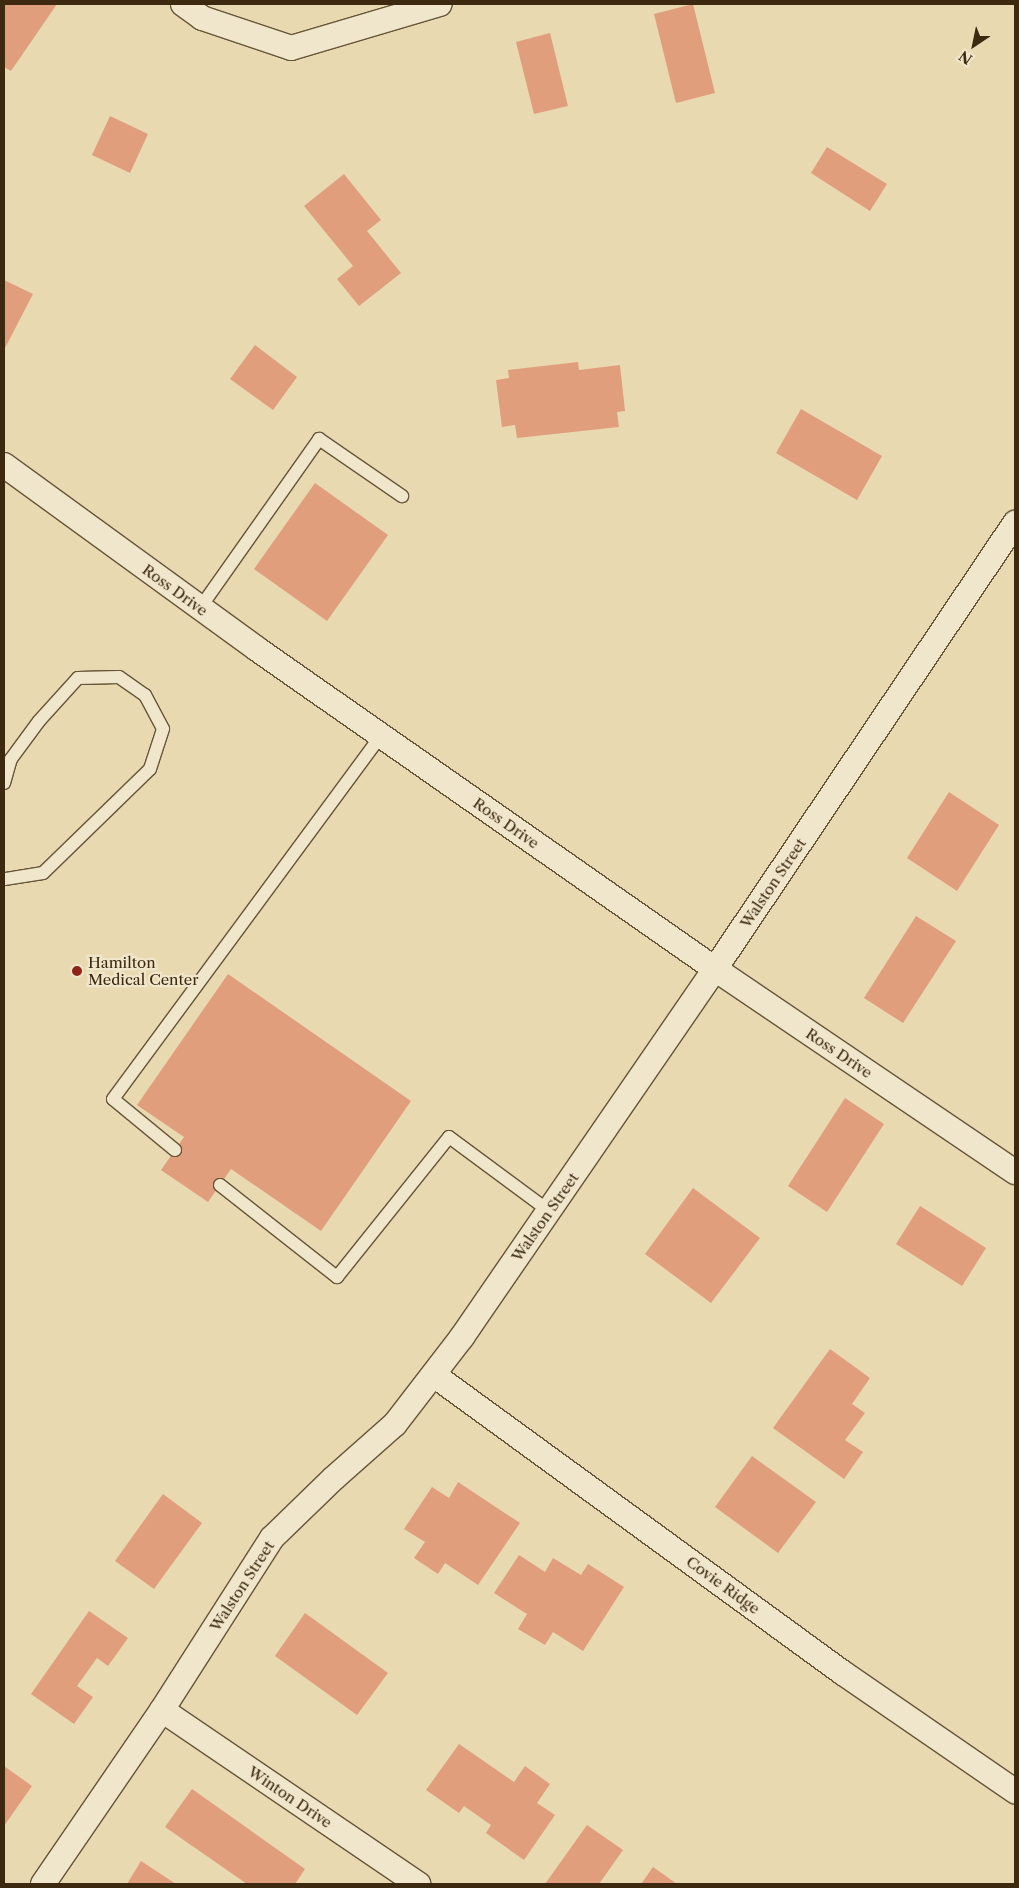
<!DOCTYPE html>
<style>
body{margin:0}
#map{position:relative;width:1019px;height:1888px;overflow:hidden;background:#e8d9b1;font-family:"Libre Caslon Text",serif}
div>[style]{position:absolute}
.building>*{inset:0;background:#e09e7d}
.roads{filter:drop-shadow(1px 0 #675538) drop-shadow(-1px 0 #675538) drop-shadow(0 1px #675538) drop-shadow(0 -1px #675538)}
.service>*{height:12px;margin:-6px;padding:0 6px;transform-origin:6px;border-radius:6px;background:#f0e6cc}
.minor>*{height:24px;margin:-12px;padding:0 12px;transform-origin:12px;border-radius:12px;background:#f0e6cc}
.dots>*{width:14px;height:14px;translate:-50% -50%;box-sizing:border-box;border:2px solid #f0e6cc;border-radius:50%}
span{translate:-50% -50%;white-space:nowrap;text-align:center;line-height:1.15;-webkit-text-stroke:4.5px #f0e6cc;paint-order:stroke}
.street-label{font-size:15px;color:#3c290f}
.poi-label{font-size:15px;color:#3c290f}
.left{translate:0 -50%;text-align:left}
.frame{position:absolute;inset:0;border:5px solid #3c290f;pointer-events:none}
.north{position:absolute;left:949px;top:20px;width:50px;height:50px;-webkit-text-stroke:4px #f0e6cc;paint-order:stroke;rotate:214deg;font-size:14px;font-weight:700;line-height:20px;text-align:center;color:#3c290f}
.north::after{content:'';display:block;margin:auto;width:18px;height:22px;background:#3c290f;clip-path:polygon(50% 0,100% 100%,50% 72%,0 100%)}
</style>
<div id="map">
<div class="building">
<div style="clip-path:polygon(4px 4px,57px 4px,11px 71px,4px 67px)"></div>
<div style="clip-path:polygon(693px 4px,715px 93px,676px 103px,654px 14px)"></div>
<div style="clip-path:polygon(550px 33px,568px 106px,534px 114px,516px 42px)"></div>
<div style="clip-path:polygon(110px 116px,148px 134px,130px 173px,92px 155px)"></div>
<div style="clip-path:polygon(827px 147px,887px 184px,870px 211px,811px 173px)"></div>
<div style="clip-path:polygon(344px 174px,381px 220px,367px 231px,401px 273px,359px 306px,337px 279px,353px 266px,304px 206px)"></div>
<div style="clip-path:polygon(4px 280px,33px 294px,4px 350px)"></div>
<div style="clip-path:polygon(255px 345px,297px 377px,273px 410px,230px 379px)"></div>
<div style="clip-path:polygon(578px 362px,579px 370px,620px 365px,625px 411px,617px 412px,619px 427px,517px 438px,515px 425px,502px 427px,496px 380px,509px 378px,508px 370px)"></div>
<div style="clip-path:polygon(801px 409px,882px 456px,857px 500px,776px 453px)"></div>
<div style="clip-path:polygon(315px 483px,388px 535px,327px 621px,254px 569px)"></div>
<div style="clip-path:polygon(949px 792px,999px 825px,957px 891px,907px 858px)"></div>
<div style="clip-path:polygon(916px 916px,956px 941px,903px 1023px,864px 998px)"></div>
<div style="clip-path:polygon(228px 974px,411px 1101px,321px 1231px,231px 1169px,208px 1202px,161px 1170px,184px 1137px,137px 1105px)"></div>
<div style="clip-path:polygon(845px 1098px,884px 1124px,827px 1212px,788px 1186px)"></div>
<div style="clip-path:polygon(693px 1188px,760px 1238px,711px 1303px,645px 1254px)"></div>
<div style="clip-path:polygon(920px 1206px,986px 1248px,962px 1286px,896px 1244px)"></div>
<div style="clip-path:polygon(830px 1349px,870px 1378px,852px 1404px,865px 1413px,845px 1440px,863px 1452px,844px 1479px,773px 1428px)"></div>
<div style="clip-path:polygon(752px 1456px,816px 1502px,778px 1553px,715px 1507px)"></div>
<div style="clip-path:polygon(458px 1482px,520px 1523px,478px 1585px,445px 1563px,438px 1574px,414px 1558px,425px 1542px,404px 1529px,432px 1487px,449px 1498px)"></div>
<div style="clip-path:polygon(163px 1494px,202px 1523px,154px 1589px,115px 1561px)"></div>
<div style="clip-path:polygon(519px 1555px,545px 1572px,553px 1558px,581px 1575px,588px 1564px,624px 1587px,583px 1651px,553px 1632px,545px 1645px,518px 1629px,527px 1614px,494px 1593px)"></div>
<div style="clip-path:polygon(89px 1611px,128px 1638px,108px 1666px,97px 1658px,77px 1686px,93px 1697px,74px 1724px,31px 1694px)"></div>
<div style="clip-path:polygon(305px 1613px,388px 1673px,357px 1715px,275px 1656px)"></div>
<div style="clip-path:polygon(459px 1744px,514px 1782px,525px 1766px,550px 1784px,537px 1803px,555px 1815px,524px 1860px,486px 1833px,491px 1825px,464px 1806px,459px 1813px,426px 1790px)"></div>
<div style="clip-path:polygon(4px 1766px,32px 1786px,4px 1826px)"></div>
<div style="clip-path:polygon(192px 1789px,305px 1869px,295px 1884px,247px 1884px,165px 1827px)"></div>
<div style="clip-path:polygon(587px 1825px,623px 1850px,599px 1884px,545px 1884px)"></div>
<div style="clip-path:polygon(141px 1861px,176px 1884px,127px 1884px)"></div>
<div style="clip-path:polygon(653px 1867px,677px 1884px,641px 1884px)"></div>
</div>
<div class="roads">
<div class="service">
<div style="left:200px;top:608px;width:207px;rotate:-54.8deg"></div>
<div style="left:319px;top:439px;width:101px;rotate:34.5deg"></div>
<div style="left:4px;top:783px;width:25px;rotate:-74deg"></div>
<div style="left:11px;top:759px;width:47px;rotate:-53.6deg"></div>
<div style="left:39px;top:721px;width:58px;rotate:-47.8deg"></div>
<div style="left:78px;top:678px;width:41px;rotate:-1.4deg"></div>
<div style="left:119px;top:677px;width:32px;rotate:35deg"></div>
<div style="left:145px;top:695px;width:38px;rotate:62deg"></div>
<div style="left:163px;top:729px;width:42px;rotate:108deg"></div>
<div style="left:150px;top:769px;width:149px;rotate:135.8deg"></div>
<div style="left:43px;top:873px;width:39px;rotate:171deg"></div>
<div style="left:175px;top:1150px;width:80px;rotate:-140.6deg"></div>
<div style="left:113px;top:1099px;width:452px;rotate:-53.6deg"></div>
<div style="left:220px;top:1185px;width:149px;rotate:38.2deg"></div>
<div style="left:337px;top:1277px;width:179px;rotate:-51.3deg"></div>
<div style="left:449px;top:1137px;width:124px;rotate:36.5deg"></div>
</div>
<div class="minor">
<div style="left:183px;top:4px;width:24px;rotate:36deg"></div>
<div style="left:202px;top:18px;width:94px;rotate:18.6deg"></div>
<div style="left:291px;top:48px;width:155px;rotate:-16.5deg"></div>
<div style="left:4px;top:465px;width:313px;rotate:36deg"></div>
<div style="left:257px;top:649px;width:559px;rotate:34.94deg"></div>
<div style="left:715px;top:969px;width:362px;rotate:34.1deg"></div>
<div style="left:434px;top:1375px;width:506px;rotate:36.08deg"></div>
<div style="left:843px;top:1673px;width:209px;rotate:34.5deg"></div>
<div style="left:162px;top:1710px;width:310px;rotate:34.2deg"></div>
<div style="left:43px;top:1884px;width:211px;rotate:-55.6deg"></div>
<div style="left:162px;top:1710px;width:204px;rotate:-57.4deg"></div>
<div style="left:272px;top:1538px;width:86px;rotate:-44.1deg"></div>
<div style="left:334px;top:1478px;width:81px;rotate:-41.5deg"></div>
<div style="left:395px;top:1424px;width:110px;rotate:-52.4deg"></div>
<div style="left:462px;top:1337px;width:447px;rotate:-55.5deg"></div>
<div style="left:715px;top:969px;width:538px;rotate:-56.07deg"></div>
</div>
</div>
<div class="dots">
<div style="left:77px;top:971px;background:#8f2418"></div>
</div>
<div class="street-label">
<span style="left:175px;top:590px;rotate:36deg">Ross Drive</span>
<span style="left:506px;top:823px;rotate:35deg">Ross Drive</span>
<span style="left:773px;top:883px;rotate:-56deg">Walston Street</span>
<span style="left:839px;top:1053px;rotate:34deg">Ross Drive</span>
<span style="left:545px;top:1217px;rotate:-55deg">Walston Street</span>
<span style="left:723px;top:1585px;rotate:36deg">Covie Ridge</span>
<span style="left:242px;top:1586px;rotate:-57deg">Walston Street</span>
<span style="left:290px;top:1797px;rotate:34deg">Winton Drive</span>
</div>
<div class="poi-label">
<span class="left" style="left:88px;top:971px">Hamilton<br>Medical Center</span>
</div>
<div class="frame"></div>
<div class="north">N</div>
</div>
